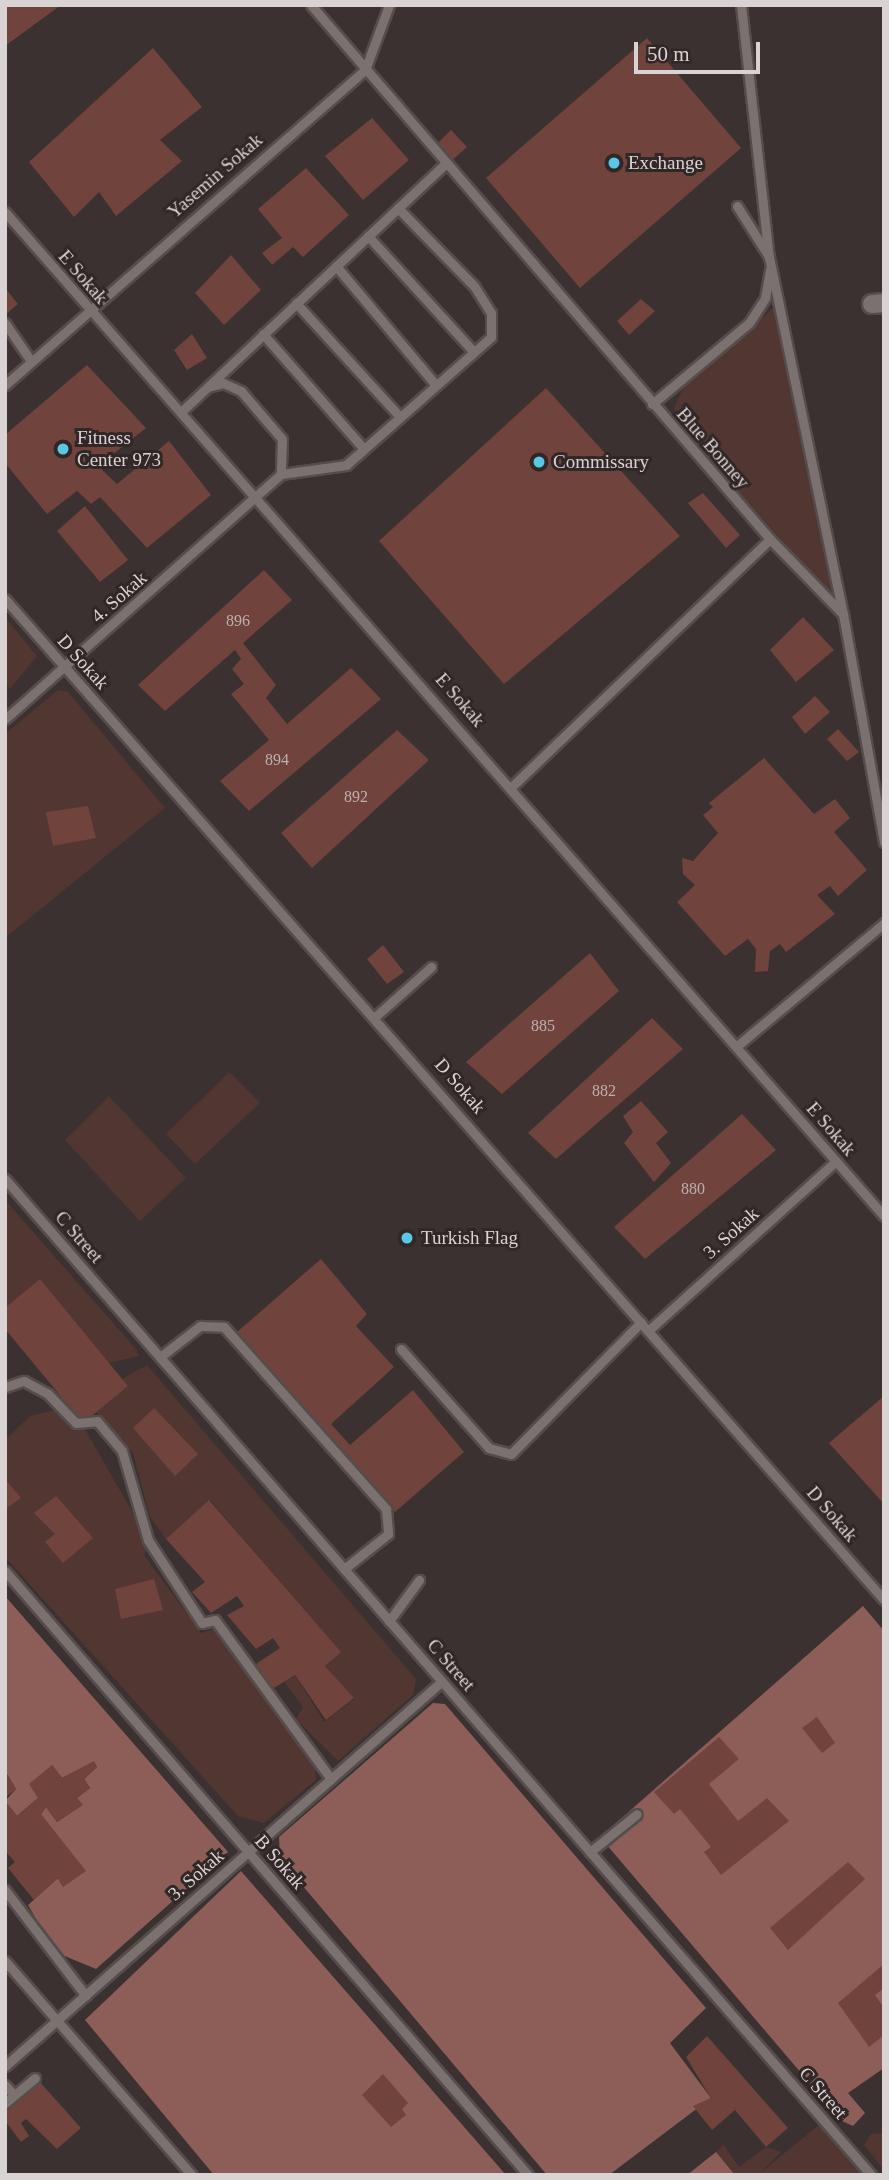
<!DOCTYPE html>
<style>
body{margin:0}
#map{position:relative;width:889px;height:2180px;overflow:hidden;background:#3a3130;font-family:Georgia,serif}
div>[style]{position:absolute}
.green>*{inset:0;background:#523632}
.forest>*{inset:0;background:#8d5e57}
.building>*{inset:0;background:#70433c}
.roads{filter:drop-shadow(2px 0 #554d4c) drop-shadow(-2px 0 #554d4c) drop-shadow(0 2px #554d4c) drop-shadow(0 -2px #554d4c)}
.service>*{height:9px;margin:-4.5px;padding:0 4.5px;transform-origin:4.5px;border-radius:4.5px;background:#7b716f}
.minor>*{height:18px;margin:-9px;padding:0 9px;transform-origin:9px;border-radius:9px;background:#7b716f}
.dots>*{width:19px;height:19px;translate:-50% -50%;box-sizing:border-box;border:4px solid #302726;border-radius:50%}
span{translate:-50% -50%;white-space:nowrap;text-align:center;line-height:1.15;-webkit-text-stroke:6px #302726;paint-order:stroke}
.number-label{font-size:16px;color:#bfb0ad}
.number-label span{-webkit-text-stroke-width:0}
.poi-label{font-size:19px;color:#d9d4d3}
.left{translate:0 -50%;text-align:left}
.street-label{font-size:19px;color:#d9d4d3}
.frame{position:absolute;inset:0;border:7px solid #d9d4d3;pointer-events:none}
.scale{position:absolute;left:634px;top:42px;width:126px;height:32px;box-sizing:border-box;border:4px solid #d9d4d3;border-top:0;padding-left:9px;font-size:21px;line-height:24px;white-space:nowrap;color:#d9d4d3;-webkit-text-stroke:5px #302726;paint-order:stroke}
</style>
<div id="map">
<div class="green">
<div style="clip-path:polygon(774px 307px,838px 603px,679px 425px,674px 408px,683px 388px)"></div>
<div style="clip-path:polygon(5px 617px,37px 656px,10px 689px,5px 683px)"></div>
<div style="clip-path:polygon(58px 690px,68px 692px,165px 808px,5px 938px,5px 734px)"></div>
<div style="clip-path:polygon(229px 1072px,260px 1103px,195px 1164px,166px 1134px)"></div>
<div style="clip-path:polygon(109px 1096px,186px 1178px,140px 1221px,65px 1140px)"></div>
<div style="clip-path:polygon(5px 1200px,136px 1349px,139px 1356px,109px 1363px,5px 1308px)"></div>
<div style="clip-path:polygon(147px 1365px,416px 1679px,413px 1695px,338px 1761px,296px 1719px,303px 1707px,284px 1682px,295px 1675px,324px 1722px,354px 1699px,325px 1666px,340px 1652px,210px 1500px,166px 1539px,150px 1517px,133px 1453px,96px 1412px,122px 1379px)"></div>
<div style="clip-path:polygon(56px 1410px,83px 1426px,151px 1544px,144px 1555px,201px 1633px,215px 1629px,315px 1763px,316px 1780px,264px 1823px,238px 1816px,5px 1557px,5px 1440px,30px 1416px)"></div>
<div style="clip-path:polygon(820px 2124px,864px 2175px,735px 2175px,716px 2152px,723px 2144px,739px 2167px,766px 2147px,781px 2152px,759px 2174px)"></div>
<div style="clip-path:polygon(884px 2133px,884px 2170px,864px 2145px,871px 2134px)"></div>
</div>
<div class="forest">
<div style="clip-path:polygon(5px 1596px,228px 1852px,96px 1969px,55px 1952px,28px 1905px,58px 1878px,63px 1887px,41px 1814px,46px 1807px,57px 1822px,82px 1805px,77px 1798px,90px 1788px,84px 1779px,97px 1767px,94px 1762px,62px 1778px,52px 1765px,38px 1798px,17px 1816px,5px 1801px,16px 1789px,5px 1771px)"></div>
<div style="clip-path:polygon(863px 1606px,884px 1631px,884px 2068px,848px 2093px,865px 2113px,853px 2126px,842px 2121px,600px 1837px)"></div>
<div style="clip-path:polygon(433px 1703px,445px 1704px,706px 2008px,670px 2043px,711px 2098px,609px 2175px,547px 2175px,280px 1859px,279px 1837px)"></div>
<div style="clip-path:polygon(241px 1871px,506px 2175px,214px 2175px,85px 2020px)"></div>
<div style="clip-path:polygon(716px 2152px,735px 2175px,687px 2175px)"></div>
</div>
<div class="building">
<div style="clip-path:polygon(5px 5px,61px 5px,5px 46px)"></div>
<div style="clip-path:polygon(647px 38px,741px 148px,580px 288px,486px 178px)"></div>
<div style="clip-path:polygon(153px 48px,202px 107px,160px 140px,182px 161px,116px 216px,99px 192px,74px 217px,29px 162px)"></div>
<div style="clip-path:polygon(372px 118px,409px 160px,363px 200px,325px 156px)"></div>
<div style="clip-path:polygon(451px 130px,467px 147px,450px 162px,437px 144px)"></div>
<div style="clip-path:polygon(306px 168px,349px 215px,303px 257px,293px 247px,272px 265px,262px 253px,282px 238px,258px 209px)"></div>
<div style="clip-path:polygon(231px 255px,261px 290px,224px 325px,195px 293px)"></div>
<div style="clip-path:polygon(5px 288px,18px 304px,5px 315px)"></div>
<div style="clip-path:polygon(641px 299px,655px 311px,629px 335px,617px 321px)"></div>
<div style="clip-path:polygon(192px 334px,207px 358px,187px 370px,174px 350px)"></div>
<div style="clip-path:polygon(87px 365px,146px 428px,98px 466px,117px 484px,169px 441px,211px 495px,147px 548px,100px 497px,91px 504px,77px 491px,47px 514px,5px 463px,5px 435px)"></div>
<div style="clip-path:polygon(546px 388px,680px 536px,504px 684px,379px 541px)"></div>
<div style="clip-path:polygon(703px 493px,740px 535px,726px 548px,688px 503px)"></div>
<div style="clip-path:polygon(85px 506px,128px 560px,100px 582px,57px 531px)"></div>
<div style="clip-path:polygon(264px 570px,292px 600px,243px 643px,276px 685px,266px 698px,287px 724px,351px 668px,381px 699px,249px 811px,220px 781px,269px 740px,231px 694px,244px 684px,232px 669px,241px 659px,235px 650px,165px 711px,138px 685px)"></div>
<div style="clip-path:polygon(803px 617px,834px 650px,796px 682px,770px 650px)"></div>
<div style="clip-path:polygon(815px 696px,830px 712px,805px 734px,792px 717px)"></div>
<div style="clip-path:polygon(838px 729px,859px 752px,847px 761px,827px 739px)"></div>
<div style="clip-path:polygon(397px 730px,429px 760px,312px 868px,281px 833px)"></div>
<div style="clip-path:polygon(764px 758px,814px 814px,835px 799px,850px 818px,834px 832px,867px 870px,838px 896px,830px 886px,817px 895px,835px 914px,786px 952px,780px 944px,770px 951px,768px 971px,755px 972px,756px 949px,748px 939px,725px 956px,677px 902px,695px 885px,683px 874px,682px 858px,693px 861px,718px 833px,703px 815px,713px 807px,709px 803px)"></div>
<div style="clip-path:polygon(88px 806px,96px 838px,53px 846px,46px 812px)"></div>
<div style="clip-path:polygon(383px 945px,404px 972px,387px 984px,367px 959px)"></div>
<div style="clip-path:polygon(590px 953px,619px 991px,502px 1094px,466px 1062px)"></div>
<div style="clip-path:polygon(652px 1018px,683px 1049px,556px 1159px,528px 1133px)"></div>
<div style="clip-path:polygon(641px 1101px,668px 1132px,656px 1143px,671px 1163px,654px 1182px,624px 1143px,633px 1132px,623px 1116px)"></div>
<div style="clip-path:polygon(742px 1114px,776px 1150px,645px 1259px,614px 1227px)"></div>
<div style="clip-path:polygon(321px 1259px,367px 1314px,356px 1326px,394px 1367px,331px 1424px,350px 1445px,413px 1390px,464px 1452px,395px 1512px,237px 1332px)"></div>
<div style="clip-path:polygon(40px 1279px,128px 1386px,83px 1423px,5px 1329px,5px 1308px)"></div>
<div style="clip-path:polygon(884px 1396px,884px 1504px,829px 1443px)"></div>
<div style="clip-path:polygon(154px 1408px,198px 1454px,175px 1476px,133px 1428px)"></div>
<div style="clip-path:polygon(5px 1479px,21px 1498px,5px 1509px)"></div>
<div style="clip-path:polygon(56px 1496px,93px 1538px,63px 1563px,45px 1542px,55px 1534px,34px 1513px)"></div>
<div style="clip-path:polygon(209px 1500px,341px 1652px,325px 1666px,354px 1698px,326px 1720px,295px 1675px,274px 1688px,253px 1666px,280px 1648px,273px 1638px,256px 1649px,227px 1615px,244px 1606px,237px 1596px,211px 1613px,192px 1592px,205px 1582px,166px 1539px)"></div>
<div style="clip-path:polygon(154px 1579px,163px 1610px,121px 1619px,115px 1589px)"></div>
<div style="clip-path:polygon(817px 1717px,835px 1743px,822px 1753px,802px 1728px)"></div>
<div style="clip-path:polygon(719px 1737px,739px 1759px,709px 1784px,738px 1821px,767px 1798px,789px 1821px,721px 1875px,704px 1852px,711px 1847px,680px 1809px,674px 1814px,654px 1792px)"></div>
<div style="clip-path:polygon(94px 1761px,97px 1767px,84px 1779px,90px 1788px,77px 1798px,83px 1805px,57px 1822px,46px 1807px,41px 1814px,86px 1871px,63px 1887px,58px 1878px,34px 1900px,8px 1868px,15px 1862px,5px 1851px,5px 1801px,17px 1816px,38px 1798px,29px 1784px,52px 1765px,62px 1778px)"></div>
<div style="clip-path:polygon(5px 1771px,16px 1789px,5px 1798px)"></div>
<div style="clip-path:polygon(848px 1862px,865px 1879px,788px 1950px,770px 1928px)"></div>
<div style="clip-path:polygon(884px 1964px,884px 1988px,875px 1995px,884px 2008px,884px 2035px,869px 2047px,838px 2003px)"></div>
<div style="clip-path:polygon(707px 2036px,788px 2128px,766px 2147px,735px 2110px,712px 2130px,693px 2106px,711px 2098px,686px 2057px)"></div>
<div style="clip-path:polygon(383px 2074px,408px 2103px,402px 2109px,406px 2115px,391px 2127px,362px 2095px)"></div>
<div style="clip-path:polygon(40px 2082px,81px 2128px,57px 2149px,26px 2119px,21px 2123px,29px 2136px,21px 2142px,5px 2121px,5px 2112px)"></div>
</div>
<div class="roads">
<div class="service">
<div style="left:311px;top:5px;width:704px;rotate:49.32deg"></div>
<div style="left:770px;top:539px;width:357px;rotate:136.2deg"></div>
<div style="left:741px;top:5px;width:254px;rotate:83.7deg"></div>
<div style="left:769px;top:257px;width:365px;rotate:78.3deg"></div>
<div style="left:737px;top:206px;width:58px;rotate:57.7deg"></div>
<div style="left:5px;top:212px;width:1334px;rotate:48.8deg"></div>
<div style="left:368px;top:236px;width:157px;rotate:47.6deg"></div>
<div style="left:336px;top:266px;width:155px;rotate:50deg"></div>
<div style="left:296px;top:303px;width:154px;rotate:47.6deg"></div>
<div style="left:5px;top:323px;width:46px;rotate:55.6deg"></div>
<div style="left:263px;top:334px;width:153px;rotate:48.7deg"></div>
<div style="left:5px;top:385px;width:478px;rotate:-41.2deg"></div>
<div style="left:365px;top:70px;width:69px;rotate:-69.7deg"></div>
<div style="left:208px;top:387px;width:16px;rotate:-15deg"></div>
<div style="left:223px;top:383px;width:20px;rotate:24deg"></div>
<div style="left:241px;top:391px;width:63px;rotate:49.5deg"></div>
<div style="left:282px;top:439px;width:35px;rotate:92deg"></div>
<div style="left:652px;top:404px;width:126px;rotate:-39.9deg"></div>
<div style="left:749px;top:323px;width:30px;rotate:-57deg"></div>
<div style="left:765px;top:298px;width:29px;rotate:-80deg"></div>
<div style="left:182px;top:411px;width:361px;rotate:-43.2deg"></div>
<div style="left:770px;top:539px;width:105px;rotate:45.8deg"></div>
<div style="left:843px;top:614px;width:232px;rotate:79.8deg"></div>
<div style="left:5px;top:599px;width:1332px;rotate:48.71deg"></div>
<div style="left:5px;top:719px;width:369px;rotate:-41.6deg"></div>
<div style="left:281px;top:474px;width:66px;rotate:-7.9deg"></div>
<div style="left:346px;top:465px;width:193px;rotate:-41.4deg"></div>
<div style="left:491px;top:337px;width:24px;rotate:-90deg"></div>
<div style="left:491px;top:313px;width:32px;rotate:-122deg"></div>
<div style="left:474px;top:286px;width:109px;rotate:-134.3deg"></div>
<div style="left:376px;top:1016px;width:74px;rotate:-41.7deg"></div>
<div style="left:737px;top:1046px;width:192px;rotate:-39.9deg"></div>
<div style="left:5px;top:1179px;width:1320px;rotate:48.99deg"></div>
<div style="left:649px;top:1330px;width:252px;rotate:-42.1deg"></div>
<div style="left:401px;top:1349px;width:132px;rotate:48.4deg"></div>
<div style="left:489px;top:1448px;width:23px;rotate:15deg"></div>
<div style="left:511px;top:1454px;width:185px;rotate:-45.4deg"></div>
<div style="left:160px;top:1357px;width:51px;rotate:-37.8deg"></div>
<div style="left:200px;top:1326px;width:24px;rotate:2deg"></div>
<div style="left:224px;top:1327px;width:244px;rotate:48.3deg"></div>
<div style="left:386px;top:1509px;width:25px;rotate:85deg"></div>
<div style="left:388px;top:1534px;width:56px;rotate:141.5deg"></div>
<div style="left:5px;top:1387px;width:20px;rotate:-18deg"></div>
<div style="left:24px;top:1381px;width:27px;rotate:28deg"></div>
<div style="left:48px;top:1394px;width:40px;rotate:46deg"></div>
<div style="left:76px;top:1423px;width:21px;rotate:-5deg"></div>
<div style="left:97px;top:1421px;width:39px;rotate:50deg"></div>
<div style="left:122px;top:1451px;width:93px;rotate:73.7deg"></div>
<div style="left:148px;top:1540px;width:99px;rotate:57deg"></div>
<div style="left:202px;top:1623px;width:13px;rotate:-13deg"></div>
<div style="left:215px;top:1620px;width:197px;rotate:53.9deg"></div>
<div style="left:5px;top:1571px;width:799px;rotate:49.11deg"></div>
<div style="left:389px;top:1621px;width:51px;rotate:-53.8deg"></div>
<div style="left:590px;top:1852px;width:60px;rotate:-39deg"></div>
<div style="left:5px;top:1890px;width:133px;rotate:52.6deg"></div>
<div style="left:5px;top:1961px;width:284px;rotate:48.9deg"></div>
<div style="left:5px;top:2066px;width:582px;rotate:-41.38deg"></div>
<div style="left:5px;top:2085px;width:13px;rotate:48deg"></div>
<div style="left:5px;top:2103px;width:39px;rotate:-40deg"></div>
</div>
<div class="minor">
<div style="left:872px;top:304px;width:12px;rotate:-5deg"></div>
</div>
</div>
<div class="dots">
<div style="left:614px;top:163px;background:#59c8e5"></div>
<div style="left:63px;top:449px;background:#59c8e5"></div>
<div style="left:539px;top:462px;background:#59c8e5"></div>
<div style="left:407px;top:1238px;background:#59c8e5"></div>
</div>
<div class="number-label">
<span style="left:238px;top:621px">896</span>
<span style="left:277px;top:760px">894</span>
<span style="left:356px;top:797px">892</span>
<span style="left:543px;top:1026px">885</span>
<span style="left:604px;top:1091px">882</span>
<span style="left:693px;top:1189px">880</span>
</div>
<div class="poi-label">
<span class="left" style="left:628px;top:163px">Exchange</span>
<span class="left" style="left:77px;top:449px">Fitness<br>Center 973</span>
<span class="left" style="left:553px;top:462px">Commissary</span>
<span class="left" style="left:421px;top:1238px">Turkish Flag</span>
</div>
<div class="street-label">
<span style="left:215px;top:176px;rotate:-41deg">Yasemin Sokak</span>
<span style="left:83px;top:277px;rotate:49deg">E Sokak</span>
<span style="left:713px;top:448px;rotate:49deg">Blue Bonney</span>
<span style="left:119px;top:597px;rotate:-41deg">4. Sokak</span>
<span style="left:83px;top:662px;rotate:48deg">D Sokak</span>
<span style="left:460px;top:700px;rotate:49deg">E Sokak</span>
<span style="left:460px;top:1086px;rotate:49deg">D Sokak</span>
<span style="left:831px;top:1129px;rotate:49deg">E Sokak</span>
<span style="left:731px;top:1233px;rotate:-42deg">3. Sokak</span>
<span style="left:79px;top:1237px;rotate:49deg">C Street</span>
<span style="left:832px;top:1514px;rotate:49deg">D Sokak</span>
<span style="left:451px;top:1665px;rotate:49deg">C Street</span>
<span style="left:280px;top:1862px;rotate:49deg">B Sokak</span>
<span style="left:196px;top:1875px;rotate:-41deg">3. Sokak</span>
<span style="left:823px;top:2093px;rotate:49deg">C Street</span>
</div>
<div class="frame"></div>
<div class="scale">50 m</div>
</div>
